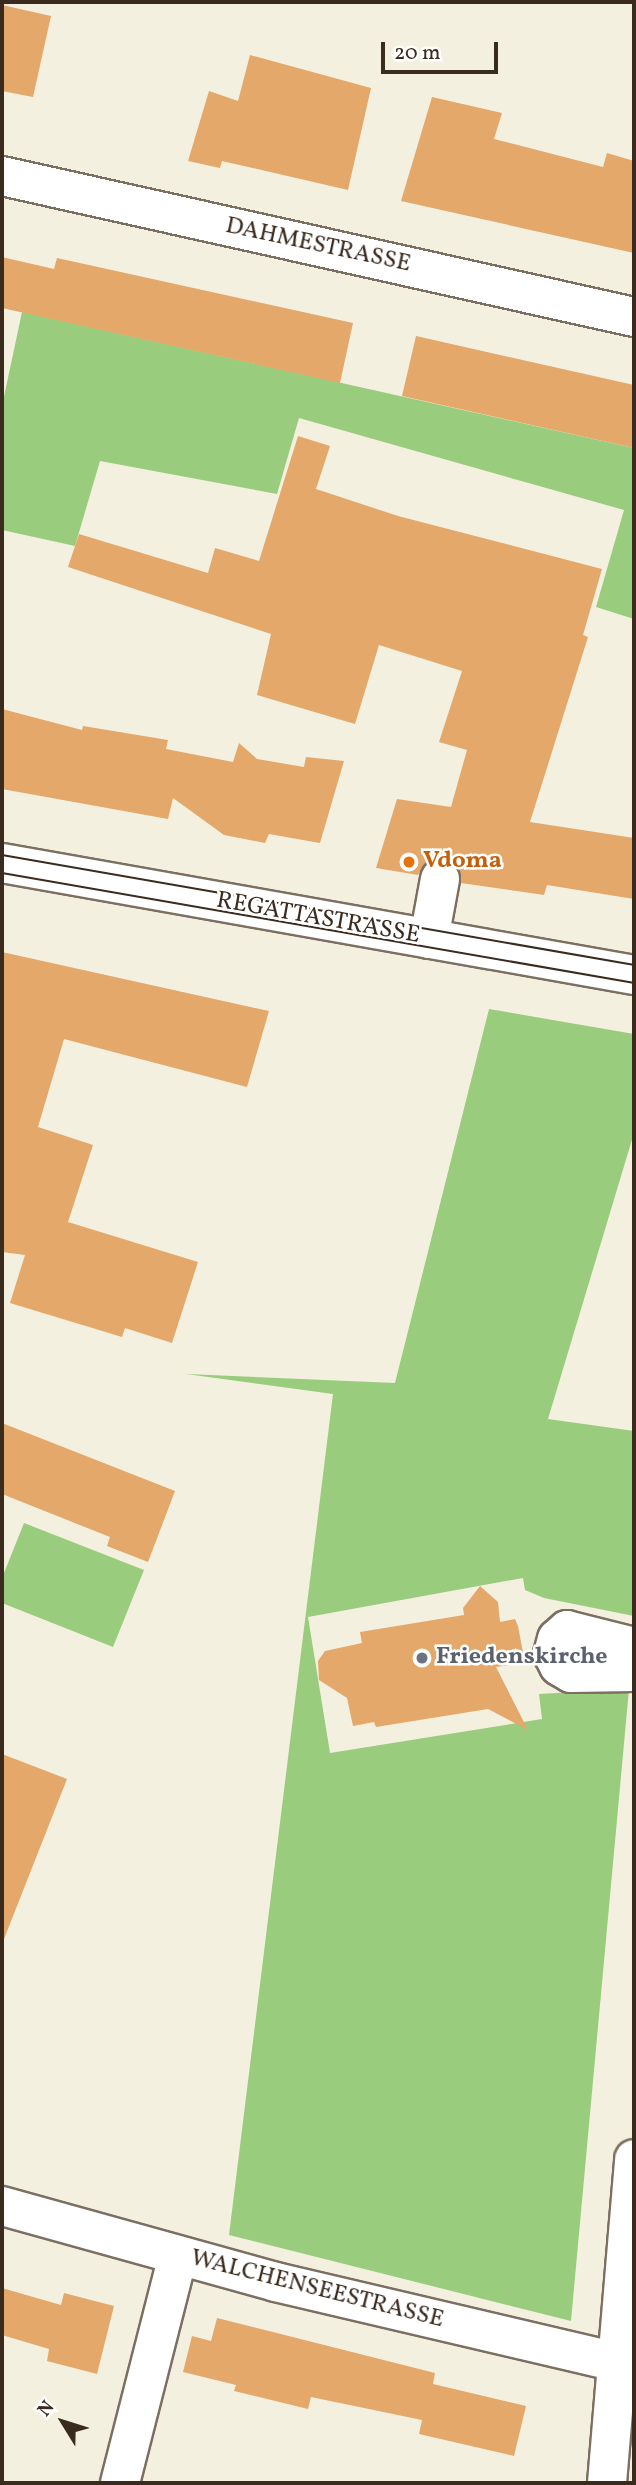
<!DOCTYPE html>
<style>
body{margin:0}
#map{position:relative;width:636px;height:2485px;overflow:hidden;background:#f4f0df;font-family:Vollkorn,serif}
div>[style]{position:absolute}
.green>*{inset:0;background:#99cc7d}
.building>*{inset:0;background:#e3a86a}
.roads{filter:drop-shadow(2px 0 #7c6f62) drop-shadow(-2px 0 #7c6f62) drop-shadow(0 2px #7c6f62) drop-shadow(0 -2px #7c6f62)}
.minor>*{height:38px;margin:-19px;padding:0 19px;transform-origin:19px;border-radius:19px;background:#fff}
.major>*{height:38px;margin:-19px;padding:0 19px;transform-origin:19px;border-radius:19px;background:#fff}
.tram>*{height:2px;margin:-1px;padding:0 1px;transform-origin:1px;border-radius:1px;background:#3b2a1e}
.dots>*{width:19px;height:19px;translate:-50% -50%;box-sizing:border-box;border:4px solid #fff;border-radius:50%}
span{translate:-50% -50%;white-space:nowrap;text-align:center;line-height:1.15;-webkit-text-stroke:5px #fff;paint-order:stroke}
.street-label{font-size:24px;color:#3b2a1e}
.food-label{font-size:24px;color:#c56008;font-weight:700}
.left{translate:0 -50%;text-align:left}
.worship-label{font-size:24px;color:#5b616d;font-weight:700}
.frame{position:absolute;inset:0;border:4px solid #3b2a1e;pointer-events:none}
.north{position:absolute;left:28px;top:2387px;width:70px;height:70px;-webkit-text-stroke:5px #fff;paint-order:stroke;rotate:308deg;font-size:19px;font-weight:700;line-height:28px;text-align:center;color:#3b2a1e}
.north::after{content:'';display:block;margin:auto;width:24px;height:32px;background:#3b2a1e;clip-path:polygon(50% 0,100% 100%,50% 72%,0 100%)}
.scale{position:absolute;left:381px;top:42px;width:117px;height:32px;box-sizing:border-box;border:4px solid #3b2a1e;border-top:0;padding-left:9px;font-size:21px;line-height:24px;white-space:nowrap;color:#3b2a1e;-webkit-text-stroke:5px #fff;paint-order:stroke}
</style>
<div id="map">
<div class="green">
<div style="clip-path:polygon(22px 312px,634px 448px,634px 619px,596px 607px,624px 510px,299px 418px,277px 494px,100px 461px,75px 546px,2px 530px,2px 406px)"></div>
<div style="clip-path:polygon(489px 1009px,634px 1034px,634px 1133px,548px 1419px,634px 1431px,634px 1616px,544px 1598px,525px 1590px,523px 1578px,308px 1617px,330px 1753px,542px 1719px,539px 1694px,629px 1689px,571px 2321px,229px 2235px,333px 1394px,186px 1374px,395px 1383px)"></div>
<div style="clip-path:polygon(24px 1523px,144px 1570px,113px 1647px,2px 1603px,2px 1578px)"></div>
</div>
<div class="building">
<div style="clip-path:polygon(2px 5px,51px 16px,33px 97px,2px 91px)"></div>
<div style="clip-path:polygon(250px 55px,371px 88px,348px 190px,222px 161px,220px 168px,188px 161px,209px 91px,238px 101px)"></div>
<div style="clip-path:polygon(432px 97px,502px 113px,494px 139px,603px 167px,607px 153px,634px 161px,634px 253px,401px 201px)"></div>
<div style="clip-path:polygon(2px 257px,54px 269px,57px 258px,353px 323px,340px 383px,2px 308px)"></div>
<div style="clip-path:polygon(416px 336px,634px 385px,634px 448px,402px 396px)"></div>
<div style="clip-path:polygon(298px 436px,330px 446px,316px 489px,398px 516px,602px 569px,583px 635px,588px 637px,530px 822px,634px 838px,634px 899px,547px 885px,544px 895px,461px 883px,455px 863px,443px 857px,424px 864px,418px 875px,376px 868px,397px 799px,451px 807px,467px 750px,439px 742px,462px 671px,379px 645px,355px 724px,257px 695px,271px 634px,68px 567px,79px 534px,208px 573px,215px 548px,259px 561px)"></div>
<div style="clip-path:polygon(2px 709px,82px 730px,83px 726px,168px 740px,166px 749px,233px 762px,239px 743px,257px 759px,304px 767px,306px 757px,344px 761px,320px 843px,269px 834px,265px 843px,224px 835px,173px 798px,168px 819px,2px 789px)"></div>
<div style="clip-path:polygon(2px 952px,269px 1011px,247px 1087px,64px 1039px,38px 1127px,93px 1145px,68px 1222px,198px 1262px,172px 1343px,125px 1328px,122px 1337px,10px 1303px,25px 1255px,2px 1252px)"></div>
<div style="clip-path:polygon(2px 1423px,175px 1491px,148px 1562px,107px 1546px,110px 1537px,2px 1494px)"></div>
<div style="clip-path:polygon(480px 1586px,498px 1602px,500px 1622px,515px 1619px,518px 1626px,525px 1663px,496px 1667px,528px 1730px,488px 1709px,376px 1727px,374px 1722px,353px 1726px,347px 1698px,319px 1680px,318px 1661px,325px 1651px,362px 1643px,360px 1632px,464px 1615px,463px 1608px)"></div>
<div style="clip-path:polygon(2px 1754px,67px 1779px,4px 1939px,2px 1939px)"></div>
<div style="clip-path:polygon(2px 2288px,61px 2305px,64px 2293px,114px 2306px,97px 2374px,47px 2361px,49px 2349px,2px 2335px)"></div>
<div style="clip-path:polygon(217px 2318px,435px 2373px,433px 2384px,526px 2406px,514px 2456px,419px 2434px,422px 2420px,311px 2397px,308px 2409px,234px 2391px,236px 2385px,183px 2372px,192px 2336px,211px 2341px)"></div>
</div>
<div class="roads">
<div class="minor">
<div style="left:2px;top:176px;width:648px;rotate:12.58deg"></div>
<div style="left:429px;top:939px;width:61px;rotate:-79.6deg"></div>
<div style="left:634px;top:1647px;width:69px;rotate:-165.8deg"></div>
<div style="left:567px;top:1630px;width:13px;rotate:138deg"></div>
<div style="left:557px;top:1639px;width:16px;rotate:105deg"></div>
<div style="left:553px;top:1654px;width:13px;rotate:63deg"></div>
<div style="left:559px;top:1666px;width:14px;rotate:30deg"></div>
<div style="left:571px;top:1673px;width:63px;rotate:-0.9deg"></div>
<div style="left:2px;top:2206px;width:284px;rotate:15.5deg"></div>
<div style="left:276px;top:2282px;width:368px;rotate:13.2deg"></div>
<div style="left:120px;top:2483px;width:234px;rotate:-75.7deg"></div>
<div style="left:607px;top:2483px;width:325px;rotate:-85.2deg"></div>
</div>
<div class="major">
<div style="left:2px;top:863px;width:642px;rotate:10.05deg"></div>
</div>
</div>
<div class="tram">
<div style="left:2px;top:855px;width:642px;rotate:9.87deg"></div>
<div style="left:2px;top:873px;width:642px;rotate:9.87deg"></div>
</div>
<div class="dots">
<div style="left:409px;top:862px;background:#e8710a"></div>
<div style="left:422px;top:1658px;background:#6b7280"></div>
</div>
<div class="street-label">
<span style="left:318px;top:246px;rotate:12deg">DAHMESTRASSE</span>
<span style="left:318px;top:919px;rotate:10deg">REGATTASTRASSE</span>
<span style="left:317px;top:2290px;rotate:14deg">WALCHENSEESTRASSE</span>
</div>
<div class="food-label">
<span class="left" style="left:423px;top:862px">Vdoma</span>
</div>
<div class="worship-label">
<span class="left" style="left:436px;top:1658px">Friedenskirche</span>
</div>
<div class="frame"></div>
<div class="north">N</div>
<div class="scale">20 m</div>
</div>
